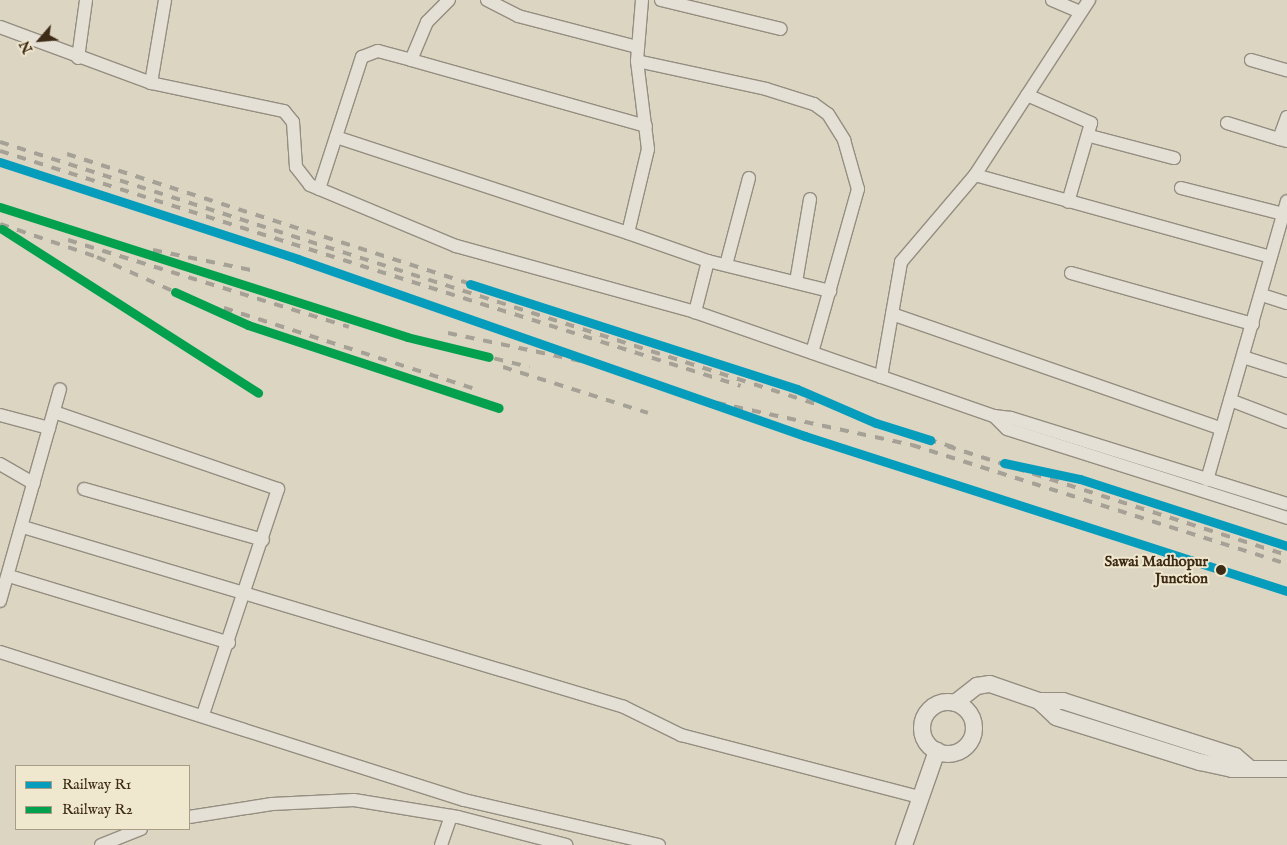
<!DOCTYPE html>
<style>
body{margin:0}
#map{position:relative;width:1287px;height:845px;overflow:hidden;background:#dcd5c1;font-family:"IM FELL English",serif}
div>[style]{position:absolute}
.roads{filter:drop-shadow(1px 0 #948e81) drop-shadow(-1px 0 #948e81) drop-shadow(0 1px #948e81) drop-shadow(0 -1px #948e81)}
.minor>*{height:12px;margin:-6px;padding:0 6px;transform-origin:6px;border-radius:6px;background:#e4e0d6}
.tertiary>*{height:16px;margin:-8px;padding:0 8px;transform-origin:8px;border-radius:8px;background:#e4e0d6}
.tertiary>.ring{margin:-8px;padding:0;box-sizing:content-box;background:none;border:16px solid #e4e0d6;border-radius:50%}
.rail>*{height:4px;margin-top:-2px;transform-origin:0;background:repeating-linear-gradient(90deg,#a6a197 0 9px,transparent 0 18px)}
.rail-1>*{height:9px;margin:-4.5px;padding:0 4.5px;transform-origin:4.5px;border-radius:4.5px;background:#069cbc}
.rail-2>*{height:9px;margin:-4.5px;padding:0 4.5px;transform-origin:4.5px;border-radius:4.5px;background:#03a04e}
.dots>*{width:14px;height:14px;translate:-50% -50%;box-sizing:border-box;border:2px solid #f0e7cf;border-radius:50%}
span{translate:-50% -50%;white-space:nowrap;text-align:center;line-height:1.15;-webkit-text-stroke:4px #f0e7cf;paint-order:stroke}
.stop-label{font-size:15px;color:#3d2b16;font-weight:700}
.right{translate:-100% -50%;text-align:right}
.legend{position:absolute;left:15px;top:765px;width:175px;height:65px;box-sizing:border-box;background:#f0e7cf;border:1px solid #a89c85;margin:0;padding:6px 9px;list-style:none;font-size:15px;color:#3d2b16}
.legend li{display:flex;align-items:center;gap:10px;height:25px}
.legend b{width:25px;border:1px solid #a89c85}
.north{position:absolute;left:15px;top:15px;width:50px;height:50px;-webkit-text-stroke:4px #f0e7cf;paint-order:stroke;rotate:243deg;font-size:14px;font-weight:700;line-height:20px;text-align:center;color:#3d2b16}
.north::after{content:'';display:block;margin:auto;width:18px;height:22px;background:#3d2b16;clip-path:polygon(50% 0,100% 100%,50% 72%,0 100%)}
</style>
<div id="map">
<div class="roads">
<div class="minor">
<div style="left:487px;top:0;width:35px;rotate:27deg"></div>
<div style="left:518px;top:16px;width:123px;rotate:14.6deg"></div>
<div style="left:642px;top:0;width:61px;rotate:94.7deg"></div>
<div style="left:637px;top:61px;width:89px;rotate:82.9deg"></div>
<div style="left:648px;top:149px;width:86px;rotate:103.4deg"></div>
<div style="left:628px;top:233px;width:85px;rotate:19.3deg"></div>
<div style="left:708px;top:261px;width:53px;rotate:104.3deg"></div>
<div style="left:661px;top:0;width:123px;rotate:13.6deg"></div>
<div style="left:1052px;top:0;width:30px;rotate:23deg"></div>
<div style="left:0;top:27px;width:161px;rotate:20.3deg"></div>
<div style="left:151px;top:83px;width:136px;rotate:11.9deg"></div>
<div style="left:284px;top:111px;width:14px;rotate:51deg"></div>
<div style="left:293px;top:122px;width:45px;rotate:86.2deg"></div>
<div style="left:296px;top:167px;width:23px;rotate:52deg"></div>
<div style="left:310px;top:185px;width:158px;rotate:22.7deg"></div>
<div style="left:456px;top:246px;width:248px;rotate:15.4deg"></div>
<div style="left:695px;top:312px;width:317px;rotate:19.2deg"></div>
<div style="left:994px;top:416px;width:17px;rotate:7deg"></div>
<div style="left:1011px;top:418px;width:289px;rotate:17.3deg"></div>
<div style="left:78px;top:58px;width:59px;rotate:-82.1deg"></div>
<div style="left:411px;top:60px;width:244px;rotate:15.7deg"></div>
<div style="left:1251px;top:60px;width:37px;rotate:16deg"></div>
<div style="left:637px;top:61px;width:132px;rotate:12.2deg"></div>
<div style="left:766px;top:89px;width:50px;rotate:17.4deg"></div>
<div style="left:814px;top:104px;width:17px;rotate:36deg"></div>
<div style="left:828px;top:114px;width:31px;rotate:58deg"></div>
<div style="left:844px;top:140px;width:51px;rotate:74.1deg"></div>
<div style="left:858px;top:189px;width:170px;rotate:105.7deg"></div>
<div style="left:151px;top:83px;width:84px;rotate:-80.4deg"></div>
<div style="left:1027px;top:95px;width:70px;rotate:23.6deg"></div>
<div style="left:1091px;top:123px;width:82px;rotate:106.2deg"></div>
<div style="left:1287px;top:117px;width:23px;rotate:110deg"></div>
<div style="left:1279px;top:139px;width:8px;rotate:14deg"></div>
<div style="left:1227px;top:123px;width:54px;rotate:17.1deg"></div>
<div style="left:1090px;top:136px;width:87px;rotate:14.7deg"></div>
<div style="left:336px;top:137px;width:307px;rotate:18.2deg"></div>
<div style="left:975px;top:175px;width:306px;rotate:15.5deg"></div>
<div style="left:1181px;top:188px;width:109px;rotate:14.3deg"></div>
<div style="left:319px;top:189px;width:139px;rotate:-72deg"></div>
<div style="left:362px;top:57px;width:17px;rotate:-21deg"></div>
<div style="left:378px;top:51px;width:34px;rotate:15deg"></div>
<div style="left:411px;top:60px;width:41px;rotate:-67.2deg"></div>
<div style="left:427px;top:22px;width:31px;rotate:-45deg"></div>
<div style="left:708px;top:261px;width:126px;rotate:13.8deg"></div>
<div style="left:726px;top:265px;width:90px;rotate:-75.2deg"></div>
<div style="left:1071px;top:273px;width:189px;rotate:15.7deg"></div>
<div style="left:796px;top:282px;width:84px;rotate:-80.4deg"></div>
<div style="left:1262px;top:295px;width:26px;rotate:18deg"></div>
<div style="left:892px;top:314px;width:349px;rotate:19.2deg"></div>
<div style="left:1243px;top:357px;width:46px;rotate:17.7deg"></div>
<div style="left:881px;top:377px;width:117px;rotate:-80.1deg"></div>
<div style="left:901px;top:262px;width:114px;rotate:-49.6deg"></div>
<div style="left:975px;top:175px;width:209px;rotate:-56.9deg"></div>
<div style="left:1230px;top:400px;width:61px;rotate:21.1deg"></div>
<div style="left:54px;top:412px;width:237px;rotate:19deg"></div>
<div style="left:278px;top:489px;width:237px;rotate:108.4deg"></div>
<div style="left:0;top:415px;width:51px;rotate:14.9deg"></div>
<div style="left:994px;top:416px;width:18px;rotate:45deg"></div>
<div style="left:1007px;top:429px;width:294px;rotate:17.6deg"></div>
<div style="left:0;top:464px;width:39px;rotate:30deg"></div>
<div style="left:1207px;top:480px;width:290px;rotate:-74deg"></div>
<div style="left:84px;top:489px;width:186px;rotate:15.9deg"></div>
<div style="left:23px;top:527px;width:627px;rotate:16.67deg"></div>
<div style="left:624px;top:707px;width:64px;rotate:26.2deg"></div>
<div style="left:681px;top:735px;width:246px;rotate:14.6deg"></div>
<div style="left:9px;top:576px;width:230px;rotate:16.9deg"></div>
<div style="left:0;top:601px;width:220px;rotate:-74.2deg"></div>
<div style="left:0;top:652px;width:487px;rotate:17.7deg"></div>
<div style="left:464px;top:800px;width:200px;rotate:13deg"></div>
<div style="left:189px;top:817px;width:84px;rotate:-8.9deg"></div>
<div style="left:272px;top:804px;width:82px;rotate:-2.8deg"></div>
<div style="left:354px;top:800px;width:105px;rotate:9.3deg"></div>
<div style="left:458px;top:817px;width:112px;rotate:14.5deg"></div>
<div style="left:101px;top:845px;width:43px;rotate:-21.8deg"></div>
<div style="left:441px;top:845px;width:31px;rotate:-71deg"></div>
</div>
<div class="tertiary">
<div style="left:1039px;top:701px;width:23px;rotate:43deg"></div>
<div style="left:1056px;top:717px;width:151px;rotate:17.4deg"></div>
<div style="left:1200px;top:762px;width:33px;rotate:12deg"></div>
<div style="left:1232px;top:769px;width:55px"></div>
<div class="ring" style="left:922px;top:702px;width:36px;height:36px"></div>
<div style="left:955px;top:703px;width:28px;rotate:-38deg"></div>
<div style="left:977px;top:686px;width:13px;rotate:-9deg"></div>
<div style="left:990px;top:684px;width:52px;rotate:19.1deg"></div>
<div style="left:1039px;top:701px;width:24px"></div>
<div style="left:1063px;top:701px;width:181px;rotate:17.7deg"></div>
<div style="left:1235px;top:756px;width:16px;rotate:40deg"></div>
<div style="left:904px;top:845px;width:100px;rotate:-70.7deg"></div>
</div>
</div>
<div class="rail">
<div style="left:0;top:142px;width:857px;rotate:17.8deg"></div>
<div style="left:0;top:151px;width:777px;rotate:17.6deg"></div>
<div style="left:67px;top:154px;width:767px;rotate:17.84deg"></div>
<div style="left:797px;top:389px;width:86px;rotate:23.3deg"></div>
<div style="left:876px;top:423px;width:81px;rotate:17.3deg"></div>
<div style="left:0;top:207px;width:427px;rotate:17.7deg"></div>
<div style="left:407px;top:337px;width:126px;rotate:13.8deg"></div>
<div style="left:0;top:224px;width:102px;rotate:18.8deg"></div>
<div style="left:97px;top:257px;width:166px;rotate:24.2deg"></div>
<div style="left:248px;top:325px;width:264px;rotate:18.3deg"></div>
<div style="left:8px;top:231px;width:298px;rotate:32.9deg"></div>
<div style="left:68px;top:240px;width:294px;rotate:17.2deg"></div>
<div style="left:153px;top:250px;width:105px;rotate:11.5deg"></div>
<div style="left:224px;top:308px;width:261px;rotate:17.9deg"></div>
<div style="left:448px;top:333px;width:155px;rotate:11.9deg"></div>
<div style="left:503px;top:367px;width:152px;rotate:17.6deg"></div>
<div style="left:699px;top:399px;width:218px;rotate:12.2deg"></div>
<div style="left:912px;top:445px;width:393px;rotate:17.6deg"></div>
<div style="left:947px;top:446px;width:357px;rotate:17.8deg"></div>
<div style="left:1053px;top:473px;width:245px;rotate:17.3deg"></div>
</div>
<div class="rail-1">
<div style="left:0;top:162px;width:313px;rotate:18deg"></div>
<div style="left:298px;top:259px;width:537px;rotate:19.24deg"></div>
<div style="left:805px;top:436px;width:506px;rotate:17.83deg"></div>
<div style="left:470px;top:284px;width:343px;rotate:17.8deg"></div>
<div style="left:797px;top:389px;width:86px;rotate:23.3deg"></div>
<div style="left:876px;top:423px;width:57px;rotate:17.5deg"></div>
<div style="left:1004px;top:463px;width:78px;rotate:11.9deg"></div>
<div style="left:1080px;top:479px;width:218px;rotate:17.9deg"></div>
</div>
<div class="rail-2">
<div style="left:0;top:207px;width:427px;rotate:17.7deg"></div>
<div style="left:407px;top:337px;width:84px;rotate:13.7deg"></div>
<div style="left:2px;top:229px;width:304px;rotate:32.6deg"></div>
<div style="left:175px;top:292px;width:80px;rotate:24.3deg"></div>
<div style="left:248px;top:325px;width:264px;rotate:18.3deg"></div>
</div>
<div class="dots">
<div style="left:1221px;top:570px;background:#3d2b16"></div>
</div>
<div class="stop-label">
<span class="right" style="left:1208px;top:570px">Sawai Madhopur<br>Junction</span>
</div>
<ul class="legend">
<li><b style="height:6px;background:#069cbc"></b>Railway R1</li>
<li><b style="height:6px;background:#03a04e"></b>Railway R2</li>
</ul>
<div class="north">N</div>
</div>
